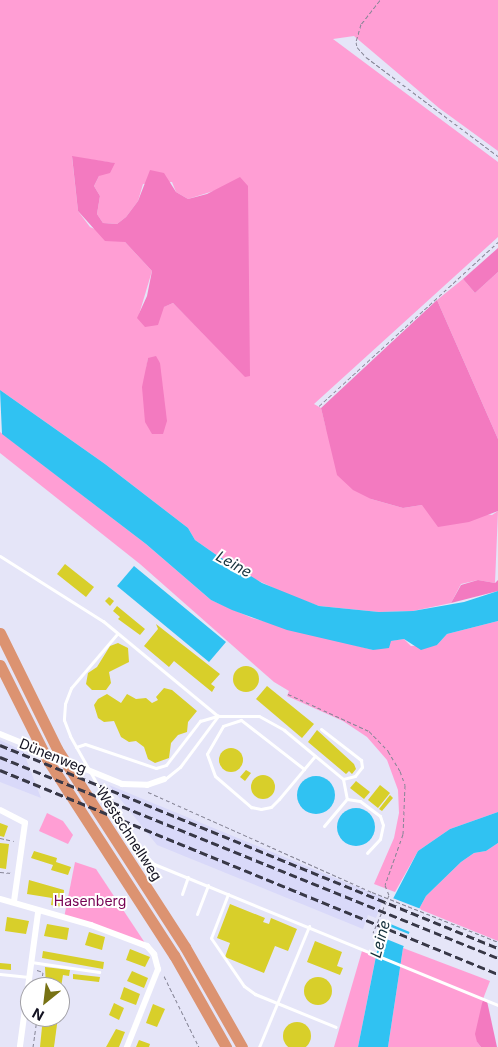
<!DOCTYPE html>
<meta charset="utf-8">
<style>
body{margin:0}
#map{position:relative;width:498px;height:1047px;overflow:hidden;background:#e5e5f8;font-family:Inter,sans-serif}
div>[style]{position:absolute}
.built>*{inset:0;background:#d9d9f9}
.green>*{inset:0;background:#ff9ed4}
.forest>*{inset:0;background:#f37ac0}
.water>*{inset:0;background:#30c2f2}
.round{border-radius:50%}
.pier>*{inset:0;background:#e5e5f8}
.building>*{inset:0;background:#d8cf2a}
.path>*{height:1px;margin-top:-0.5px;transform-origin:0;background:repeating-linear-gradient(90deg,#868596 0 4px,transparent 0 6.5px)}
.lane>*{height:3px;margin:-1.5px;padding:0 1.5px;transform-origin:1.5px;border-radius:1.5px;background:#fff}
.street>*{height:6px;margin:-3px;padding:0 3px;transform-origin:3px;border-radius:3px;background:#fff}
.highway>*{height:11px;margin:-5.5px;padding:0 5.5px;transform-origin:5.5px;border-radius:5.5px;background:#dc9371}
.rail>*{height:2.5px;margin-top:-1.25px;transform-origin:0;background:repeating-linear-gradient(90deg,#383847 0 8px,transparent 0 12px)}
span{translate:-50% -50%;white-space:nowrap;text-align:center;line-height:1.15;-webkit-text-stroke:4px #fff;paint-order:stroke}
.street-label{font-size:14px;color:#131221}
.park-label{font-size:14px;color:#770354}
.water-label{font-size:15px;color:#112e39;font-style:italic}
.north{position:absolute;left:20px;top:977px;width:50px;height:50px;box-sizing:border-box;background:#fff;border:1px solid #a1a0a6;border-radius:50%;rotate:209deg;font-size:14px;font-weight:700;line-height:20px;text-align:center;color:#131221}
.north::after{content:'';display:block;margin:auto;width:18px;height:22px;background:#777214;clip-path:polygon(50% 0,100% 100%,50% 72%,0 100%)}
</style>
<div id="map">
<div class="built">
<div style="clip-path:polygon(0 740px,23px 751px,41px 798px,0 782px)"></div>
<div style="clip-path:polygon(109px 785px,384px 898px,376px 918px,368px 915px,363px 929px,157px 845px)"></div>
</div>
<div class="green">
<div style="clip-path:polygon(evenodd,0 0,498px 0,498px 151px,439px 108px,354px 36px,333px 39px,498px 162px,498px 237px,314px 404px,321px 408px,326px 428px,371px 499px,403px 508px,422px 505px,492px 515px,498px 511px,495px 583px,478px 580px,461px 584px,451px 603px,413px 611px,379px 612px,319px 606px,291px 596px,246px 575px,215px 554px,195px 540px,188px 528px,105px 464px,0 390px,0 0,72px 157px,114px 163px,99px 176px,94px 186px,100px 196px,97px 214px,103px 223px,117px 224px,126px 217px,138px 201px,143px 184px,172px 182px,176px 192px,188px 199px,220px 189px,245px 376px,173px 303px,138px 318px,152px 271px,125px 242px,90px 227px,78px 211px,72px 157px,0 0,148px 358px,160px 363px,160px 373px,146px 370px,148px 358px)"></div>
<div style="clip-path:polygon(498px 272px,498px 439px,437px 300px,463px 279px,475px 293px)"></div>
<div style="clip-path:polygon(0 432px,146px 544px,211px 600px,252px 618px,373px 650px,390px 641px,404px 639px,411px 646px,437px 645px,447px 634px,498px 621px,498px 812px,450px 829px,418px 851px,395px 892px,374px 884px,394px 838px,399px 813px,398px 790px,387px 760px,367px 737px,343px 721px,287px 696px,289px 691px,274px 682px,140px 564px,0 453px)"></div>
<div style="clip-path:polygon(47px 813px,63px 821px,73px 835px,68px 844px,39px 831px)"></div>
<div style="clip-path:polygon(498px 843px,498px 941px,419px 909px,426px 896px,461px 862px,474px 853px,486px 851px)"></div>
<div style="clip-path:polygon(75px 862px,96px 869px,147px 946px,64px 918px)"></div>
<div style="clip-path:polygon(403px 948px,490px 981px,483px 999px,477px 1042px,481px 1047px,388px 1047px)"></div>
<div style="clip-path:polygon(362px 951px,376px 956px,358px 1047px,334px 1047px)"></div>
</div>
<div class="forest">
<div style="clip-path:polygon(72px 156px,115px 163px,110px 173px,99px 176px,94px 186px,100px 196px,97px 214px,103px 223px,117px 224px,126px 217px,138px 201px,150px 170px,164px 173px,176px 192px,188px 199px,207px 194px,240px 177px,248px 186px,250px 376px,245px 377px,173px 303px,164px 307px,158px 325px,145px 327px,137px 318px,147px 296px,152px 271px,125px 242px,105px 241px,78px 211px)"></div>
<div style="clip-path:polygon(498px 248px,498px 272px,475px 293px,463px 279px)"></div>
<div style="clip-path:polygon(437px 300px,498px 439px,498px 511px,469px 522px,438px 527px,422px 505px,403px 508px,371px 499px,353px 490px,337px 475px,321px 408px)"></div>
<div style="clip-path:polygon(156px 356px,160px 363px,167px 421px,163px 434px,152px 434px,145px 422px,142px 387px,148px 358px)"></div>
<div style="clip-path:polygon(478px 580px,495px 583px,498px 580px,498px 591px,451px 603px,461px 585px)"></div>
<div style="clip-path:polygon(483px 999px,487px 1001px,497px 1047px,481px 1047px,477px 1042px,475px 1034px)"></div>
</div>
<div class="water">
<div style="clip-path:polygon(0 390px,105px 464px,188px 528px,195px 540px,215px 554px,262px 583px,319px 606px,379px 612px,413px 611px,464px 602px,498px 591px,498px 621px,447px 634px,437px 645px,421px 650px,404px 639px,391px 641px,389px 648px,373px 650px,287px 630px,232px 610px,211px 600px,146px 544px,2px 434px)"></div>
<div style="clip-path:polygon(134px 566px,226px 642px,209px 662px,117px 586px)"></div>
<div class="round" style="left:297px;top:776px;width:38px;height:38px"></div>
<div class="round" style="left:337px;top:808px;width:38px;height:38px"></div>
<div style="clip-path:polygon(498px 812px,498px 843px,486px 851px,474px 853px,461px 862px,426px 896px,419px 909px,403px 948px,388px 1047px,358px 1047px,384px 916px,418px 851px,450px 829px)"></div>
</div>
<div class="pier">
<div style="clip-path:polygon(390px 897px,421px 909px,412px 933px,381px 920px)"></div>
<div style="clip-path:polygon(381px 923px,411px 935px,406px 947px,379px 936px)"></div>
</div>
<div class="building">
<div style="clip-path:polygon(65px 564px,94px 587px,86px 597px,57px 574px)"></div>
<div style="clip-path:polygon(109px 597px,114px 601px,110px 606px,105px 601px)"></div>
<div style="clip-path:polygon(117px 606px,145px 629px,140px 635px,118px 619px,120px 617px,113px 611px)"></div>
<div style="clip-path:polygon(156px 624px,220px 674px,211px 684px,215px 687px,212px 692px,174px 661px,169px 667px,144px 646px,158px 629px)"></div>
<div style="clip-path:polygon(118px 643px,128px 648px,129px 662px,109px 672px,111px 683px,106px 690px,92px 690px,86px 684px,88px 673px,97px 667px,110px 646px)"></div>
<div class="round" style="left:233px;top:666px;width:26px;height:26px"></div>
<div style="clip-path:polygon(267px 686px,314px 724px,302px 738px,256px 699px)"></div>
<div style="clip-path:polygon(164px 688px,172px 690px,197px 711px,188px 722px,187px 732px,178px 735px,171px 743px,169px 758px,155px 763px,148px 759px,144px 747px,136px 741px,129px 742px,121px 737px,114px 721px,104px 722px,98px 718px,94px 705px,98px 699px,107px 694px,121px 703px,127px 694px,136px 699px,146px 698px,152px 703px,158px 700px,156px 697px)"></div>
<div style="clip-path:polygon(317px 730px,354px 764px,356px 769px,352px 774px,349px 771px,346px 774px,308px 742px)"></div>
<div class="round" style="left:219px;top:748px;width:24px;height:24px"></div>
<div style="clip-path:polygon(246px 770px,251px 773px,245px 781px,240px 777px)"></div>
<div class="round" style="left:251px;top:775px;width:24px;height:24px"></div>
<div style="clip-path:polygon(356px 781px,370px 792px,364px 799px,350px 788px)"></div>
<div style="clip-path:polygon(380px 785px,390px 793px,378px 808px,368px 800px)"></div>
<div style="clip-path:polygon(390px 795px,393px 798px,382px 811px,379px 809px)"></div>
<div style="clip-path:polygon(0 823px,8px 826px,4px 837px,0 836px)"></div>
<div style="clip-path:polygon(0 843px,9px 844px,6px 869px,0 868px)"></div>
<div style="clip-path:polygon(34px 851px,57px 858px,56px 862px,71px 867px,68px 875px,51px 870px,53px 865px,31px 858px)"></div>
<div style="clip-path:polygon(29px 880px,64px 890px,63px 907px,51px 905px,52px 898px,27px 894px)"></div>
<div style="clip-path:polygon(230px 904px,265px 918px,263px 922px,269px 924px,271px 918px,297px 929px,288px 951px,275px 946px,264px 973px,225px 957px,230px 943px,217px 938px)"></div>
<div style="clip-path:polygon(7px 917px,29px 921px,26px 934px,5px 931px)"></div>
<div style="clip-path:polygon(47px 924px,69px 928px,67px 940px,44px 936px)"></div>
<div style="clip-path:polygon(89px 932px,105px 937px,102px 950px,85px 945px)"></div>
<div style="clip-path:polygon(315px 941px,342px 952px,337px 966px,343px 968px,340px 975px,307px 962px)"></div>
<div style="clip-path:polygon(130px 949px,150px 957px,145px 967px,126px 960px)"></div>
<div style="clip-path:polygon(43px 951px,104px 962px,103px 969px,42px 958px)"></div>
<div style="clip-path:polygon(0 963px,11px 964px,11px 970px,0 969px)"></div>
<div style="clip-path:polygon(45px 967px,70px 970px,69px 976px,63px 975px,61px 987px,46px 987px)"></div>
<div style="clip-path:polygon(132px 971px,148px 978px,144px 988px,127px 981px)"></div>
<div style="clip-path:polygon(73px 974px,100px 977px,99px 982px,73px 979px)"></div>
<div class="round" style="left:304px;top:977px;width:28px;height:28px"></div>
<div style="clip-path:polygon(124px 987px,140px 994px,136px 1005px,120px 999px)"></div>
<div style="clip-path:polygon(114px 1003px,124px 1008px,119px 1020px,109px 1015px)"></div>
<div style="clip-path:polygon(153px 1004px,165px 1009px,157px 1027px,146px 1023px)"></div>
<div style="clip-path:polygon(43px 1017px,58px 1017px,54px 1047px,40px 1047px)"></div>
<div class="round" style="left:283px;top:1022px;width:28px;height:28px"></div>
<div style="clip-path:polygon(116px 1029px,125px 1032px,119px 1047px,106px 1047px)"></div>
<div style="clip-path:polygon(139px 1040px,150px 1044px,149px 1047px,136px 1047px)"></div>
</div>
<div class="path">
<div style="left:380px;top:0;width:31px;rotate:128deg"></div>
<div style="left:361px;top:24px;width:19px;rotate:106deg"></div>
<div style="left:356px;top:42px;width:5px;rotate:79deg"></div>
<div style="left:357px;top:47px;width:13px;rotate:48deg"></div>
<div style="left:366px;top:57px;width:165px;rotate:36.9deg"></div>
<div style="left:319px;top:406px;width:243px;rotate:-42.5deg"></div>
<div style="left:288px;top:694px;width:89px;rotate:24.6deg"></div>
<div style="left:369px;top:731px;width:28px;rotate:46deg"></div>
<div style="left:388px;top:751px;width:23px;rotate:59deg"></div>
<div style="left:400px;top:771px;width:15px;rotate:70deg"></div>
<div style="left:405px;top:785px;width:49px;rotate:92.3deg"></div>
<div style="left:403px;top:834px;width:54px;rotate:109.4deg"></div>
<div style="left:385px;top:885px;width:11px;rotate:68deg"></div>
<div style="left:389px;top:895px;width:41px;rotate:112.8deg"></div>
<div style="left:148px;top:792px;width:245px;rotate:24.1deg"></div>
<div style="left:372px;top:892px;width:136px;rotate:21.6deg"></div>
<div style="left:0;top:838px;width:14px;rotate:12deg"></div>
<div style="left:0;top:872px;width:12px;rotate:5deg"></div>
<div style="left:37px;top:970px;width:6px;rotate:18deg"></div>
<div style="left:43px;top:972px;width:15px;rotate:98deg"></div>
<div style="left:164px;top:976px;width:79px;rotate:63.8deg"></div>
<div style="left:33px;top:1047px;width:30px;rotate:-82deg"></div>
</div>
<div class="lane">
<div style="left:0;top:556px;width:122px;rotate:32.3deg"></div>
<div style="left:103px;top:621px;width:149px;rotate:39.6deg"></div>
<div style="left:117px;top:634px;width:71px;rotate:130.4deg"></div>
<div style="left:71px;top:688px;width:17px;rotate:111deg"></div>
<div style="left:65px;top:704px;width:16px;rotate:94deg"></div>
<div style="left:64px;top:720px;width:17px;rotate:69deg"></div>
<div style="left:70px;top:736px;width:63px;rotate:60.6deg"></div>
<div style="left:101px;top:791px;width:78px;rotate:55.5deg"></div>
<div style="left:145px;top:855px;width:13px;rotate:45deg"></div>
<div style="left:154px;top:864px;width:372px;rotate:22.3deg"></div>
<div style="left:321px;top:729px;width:51px;rotate:37.8deg"></div>
<div style="left:361px;top:760px;width:7px;rotate:82deg"></div>
<div style="left:362px;top:767px;width:11px;rotate:128deg"></div>
<div style="left:355px;top:776px;width:12px;rotate:166deg"></div>
<div style="left:76px;top:747px;width:9px;rotate:-18deg"></div>
<div style="left:85px;top:744px;width:75px;rotate:18.7deg"></div>
<div style="left:156px;top:768px;width:10px;rotate:-17deg"></div>
<div style="left:166px;top:765px;width:56px;rotate:-52.3deg"></div>
<div style="left:200px;top:721px;width:19px;rotate:-16deg"></div>
<div style="left:304px;top:769px;width:80px;rotate:-142.1deg"></div>
<div style="left:241px;top:720px;width:19px;rotate:162deg"></div>
<div style="left:223px;top:726px;width:32px;rotate:120deg"></div>
<div style="left:207px;top:754px;width:23px;rotate:70deg"></div>
<div style="left:215px;top:776px;width:48px;rotate:40.7deg"></div>
<div style="left:251px;top:807px;width:10px;rotate:11deg"></div>
<div style="left:261px;top:809px;width:10px;rotate:-11deg"></div>
<div style="left:271px;top:807px;width:11px;rotate:-45deg"></div>
<div style="left:279px;top:799px;width:39px;rotate:-50deg"></div>
<div style="left:304px;top:769px;width:17px;rotate:-50deg"></div>
<div style="left:165px;top:779px;width:19px;rotate:-39deg"></div>
<div style="left:180px;top:767px;width:64px;rotate:-53.3deg"></div>
<div style="left:218px;top:716px;width:41px"></div>
<div style="left:259px;top:716px;width:29px;rotate:29deg"></div>
<div style="left:284px;top:730px;width:77px;rotate:39.7deg"></div>
<div style="left:343px;top:779px;width:20px;rotate:79deg"></div>
<div style="left:347px;top:799px;width:13px;rotate:9deg"></div>
<div style="left:360px;top:801px;width:25px;rotate:37deg"></div>
<div style="left:380px;top:816px;width:9px;rotate:72deg"></div>
<div style="left:383px;top:825px;width:14px;rotate:102deg"></div>
<div style="left:380px;top:839px;width:19px;rotate:133deg"></div>
<div style="left:324px;top:826px;width:35px;rotate:-50deg"></div>
<div style="left:182px;top:894px;width:18px;rotate:-71deg"></div>
<div style="left:228px;top:894px;width:47px;rotate:111.1deg"></div>
<div style="left:211px;top:938px;width:58px;rotate:55.5deg"></div>
<div style="left:244px;top:986px;width:14px;rotate:36deg"></div>
<div style="left:255px;top:994px;width:87px;rotate:22.2deg"></div>
<div style="left:197px;top:914px;width:31px;rotate:-69deg"></div>
<div style="left:31px;top:962px;width:69px;rotate:8.4deg"></div>
<div style="left:0;top:974px;width:29px;rotate:6deg"></div>
<div style="left:259px;top:1047px;width:131px;rotate:-67.5deg"></div>
</div>
<div class="street">
<div style="left:0;top:734px;width:132px;rotate:22.3deg"></div>
<div style="left:122px;top:784px;width:25px;rotate:2deg"></div>
<div style="left:147px;top:785px;width:18px;rotate:-19deg"></div>
<div style="left:0;top:810px;width:28px;rotate:27deg"></div>
<div style="left:25px;top:823px;width:79px;rotate:98deg"></div>
<div style="left:0;top:899px;width:95px;rotate:15.9deg"></div>
<div style="left:91px;top:925px;width:60px;rotate:20.6deg"></div>
<div style="left:147px;top:946px;width:11px;rotate:49deg"></div>
<div style="left:154px;top:954px;width:16px;rotate:75deg"></div>
<div style="left:158px;top:969px;width:84px;rotate:111.7deg"></div>
<div style="left:20px;top:1046px;width:135px;rotate:-82.3deg"></div>
</div>
<div class="highway">
<div style="left:0;top:633px;width:129px;rotate:63.8deg"></div>
<div style="left:57px;top:749px;width:236px;rotate:57.1deg"></div>
<div style="left:185px;top:947px;width:115px;rotate:60.3deg"></div>
<div style="left:0;top:665px;width:105px;rotate:63.4deg"></div>
<div style="left:47px;top:759px;width:234px;rotate:57.1deg"></div>
<div style="left:174px;top:955px;width:106px;rotate:60.5deg"></div>
</div>
<div class="rail">
<div style="left:0;top:745px;width:538px;rotate:22.18deg"></div>
<div style="left:0;top:757px;width:537px;rotate:21.98deg"></div>
<div style="left:0;top:770px;width:538px;rotate:22.28deg"></div>
</div>
<div class="street-label">
<span style="left:53px;top:756px;rotate:22deg">Dünenweg</span>
<span style="left:129px;top:834px;rotate:57deg">Westschnellweg</span>
</div>
<div class="park-label">
<span style="left:90px;top:901px">Hasenberg</span>
</div>
<div class="water-label">
<span style="left:234px;top:564px;rotate:29deg">Leine</span>
<span style="left:380px;top:939px;rotate:-75deg">Leine</span>
</div>
<div class="north">N</div>
</div>
